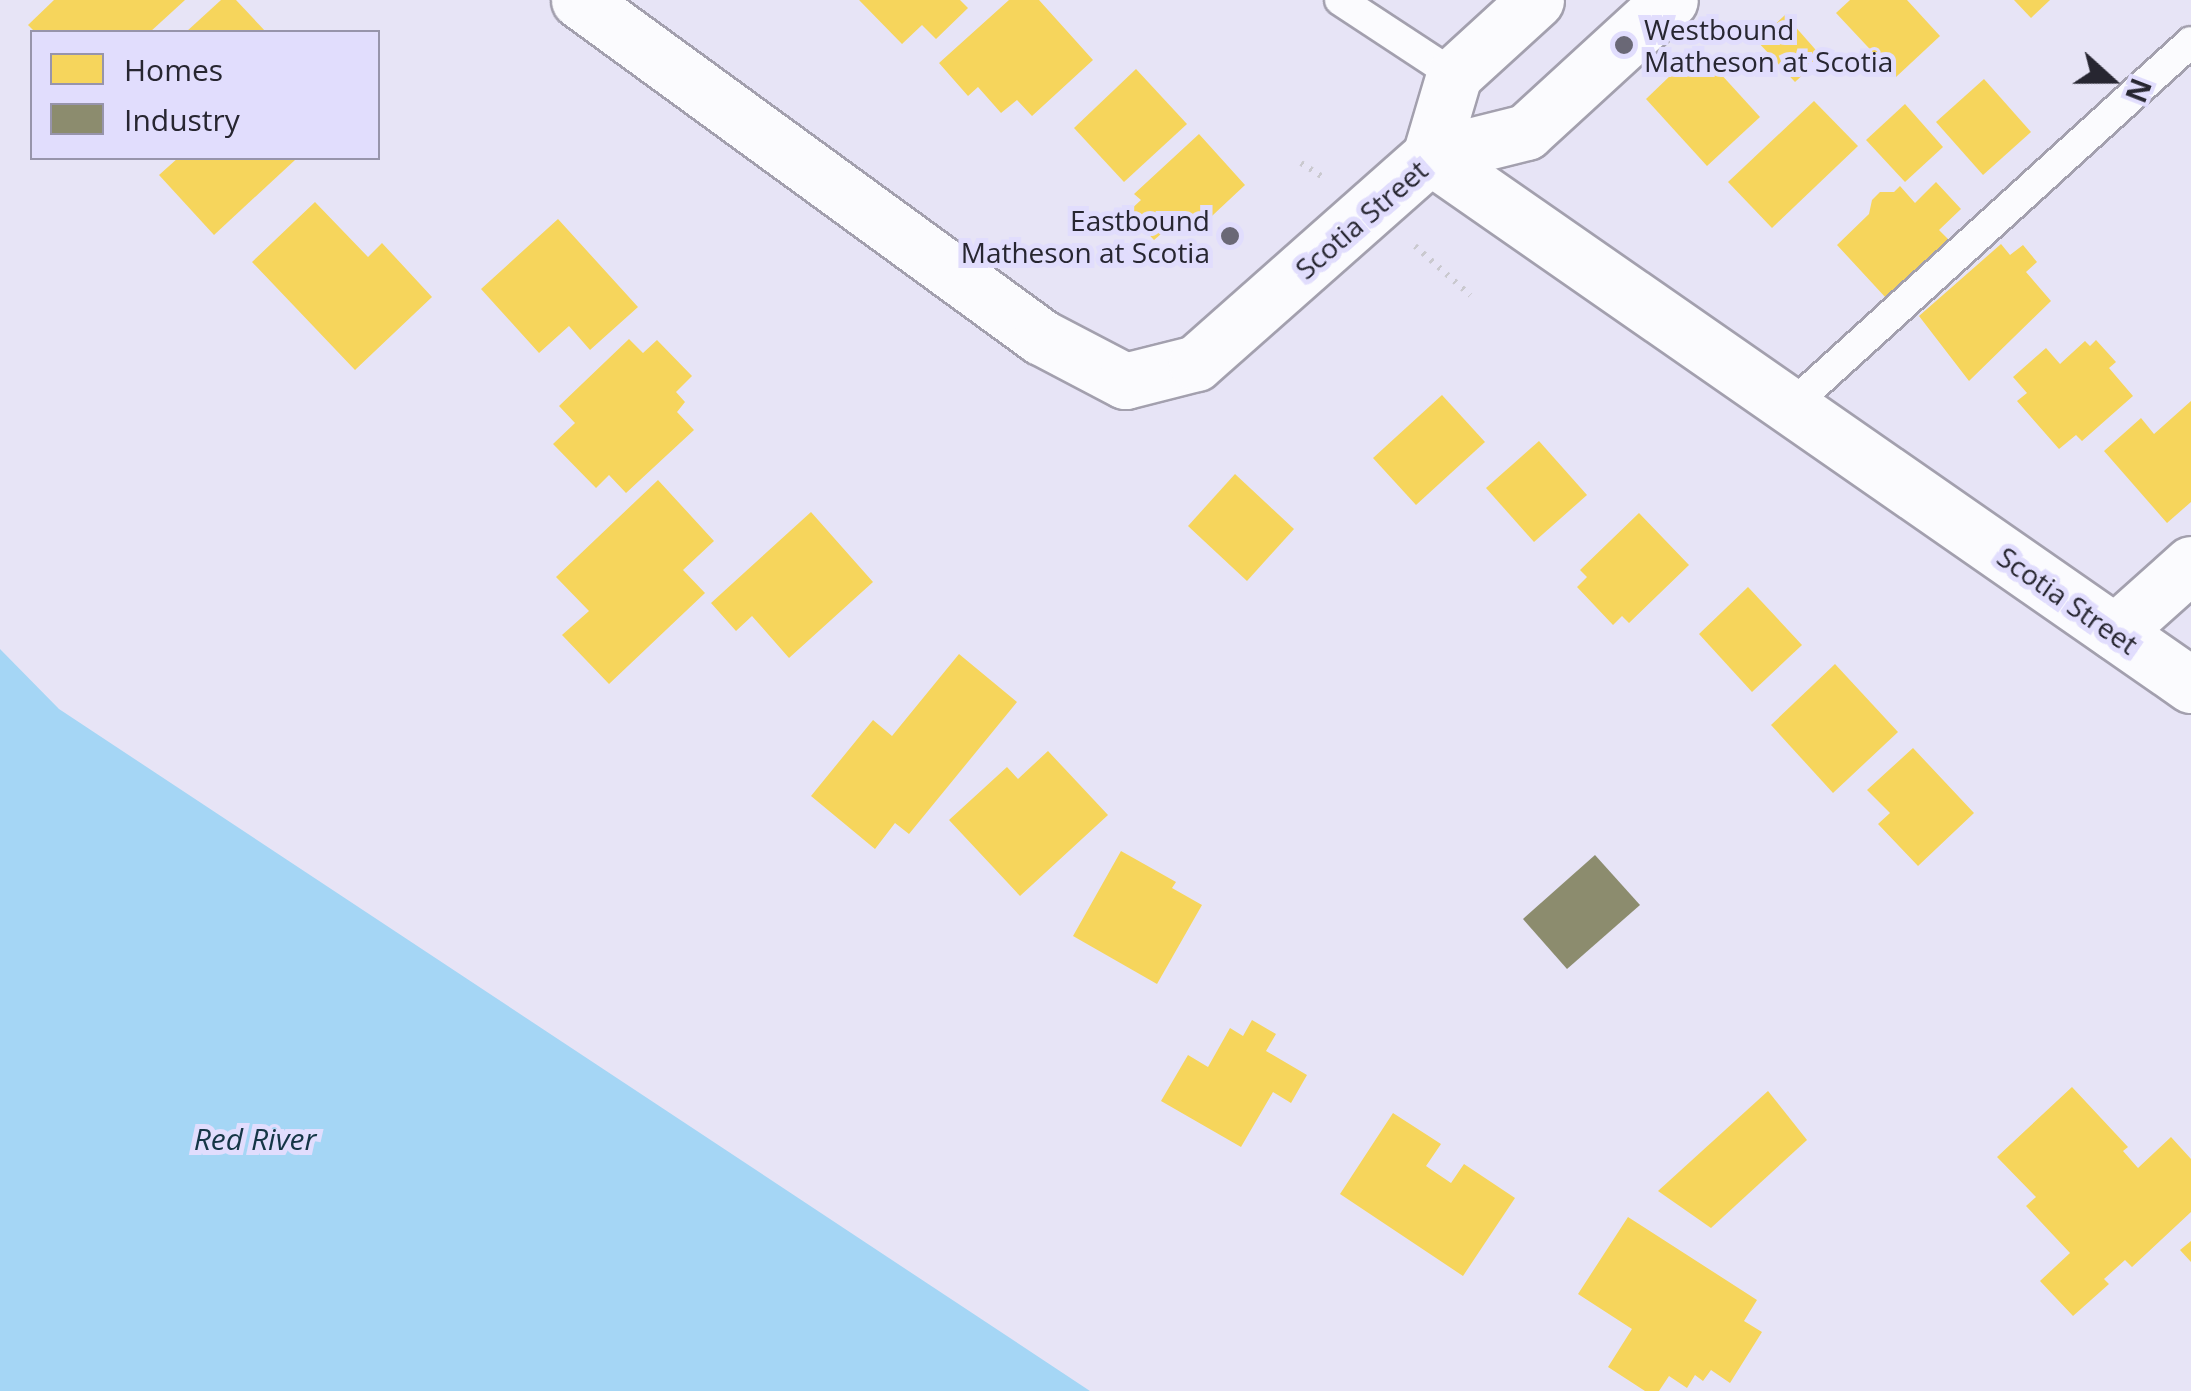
<!DOCTYPE html>
<style>
body{margin:0}
#map{position:relative;width:2191px;height:1391px;overflow:hidden;background:#e7e4f6;font-family:"Open Sans",sans-serif}
div>[style]{position:absolute}
.water>*{inset:0;background:#a5d6f5}
.homes>*{inset:0;background:#f6d55c}
.industry>*{inset:0;background:#8c8c6e}
.path>*{height:6px;margin-top:-3px;transform-origin:0;background:repeating-linear-gradient(90deg,#cac9cf 0 2.5px,transparent 0 10.5px)}
.roads{filter:drop-shadow(2px 0 #a3a0ae) drop-shadow(-2px 0 #a3a0ae) drop-shadow(0 2px #a3a0ae) drop-shadow(0 -2px #a3a0ae)}
.service>*{height:30px;margin:-15px;padding:0 15px;transform-origin:15px;border-radius:15px;background:#fbfbfe}
.minor>*{height:55px;margin:-27.5px;padding:0 27.5px;transform-origin:27.5px;border-radius:27.5px;background:#fbfbfe}
.dots>*{width:28px;height:28px;translate:-50% -50%;box-sizing:border-box;border:5px solid #e1ddfd;border-radius:50%}
span{translate:-50% -50%;white-space:nowrap;text-align:center;line-height:1.15;-webkit-text-stroke:10px #e1ddfd;paint-order:stroke}
.poi-label{font-size:28px;color:#272631}
.left{translate:0 -50%;text-align:left}
.right{translate:-100% -50%;text-align:right}
.street-label{font-size:28px;color:#272631}
.water-label{font-size:30px;color:#153646;font-style:italic}
.legend{position:absolute;left:30px;top:30px;width:350px;height:130px;box-sizing:border-box;background:#e1ddfd;border:2px solid #9794ab;margin:0;padding:12px 18px;list-style:none;font-size:30px;color:#272631}
.legend li{display:flex;align-items:center;gap:20px;height:50px}
.legend b{width:50px;border:2px solid #9794ab}
.north{position:absolute;left:2061px;top:30px;width:100px;height:100px;-webkit-text-stroke:8px #e1ddfd;paint-order:stroke;rotate:111deg;font-size:28px;font-weight:700;line-height:40px;text-align:center;color:#272631}
.north::after{content:'';display:block;margin:auto;width:35px;height:45px;background:#272631;clip-path:polygon(50% 0,100% 100%,50% 72%,0 100%)}
</style>
<div id="map">
<div class="water">
<div style="clip-path:polygon(0 649px,59px 709px,1090px 1391px,0 1391px)"></div>
</div>
<div class="homes">
<div style="clip-path:polygon(54px 0,185px 0,150px 32px,35px 32px,28px 25px)"></div>
<div style="clip-path:polygon(221px 0,236px 0,266px 32px,186px 32px)"></div>
<div style="clip-path:polygon(859px 0,960px 0,968px 8px,936px 39px,922px 25px,902px 44px)"></div>
<div style="clip-path:polygon(1009px 0,1039px 0,1093px 60px,1032px 116px,1017px 100px,1001px 113px,978px 87px,968px 96px,939px 63px)"></div>
<div style="clip-path:polygon(1850px 0,1907px 0,1940px 36px,1896px 77px,1836px 13px)"></div>
<div style="clip-path:polygon(2014px 0,2050px 0,2031px 18px)"></div>
<div style="clip-path:polygon(1785px 15px,1822px 57px,1795px 82px,1757px 41px)"></div>
<div style="clip-path:polygon(1698px 49px,1760px 117px,1707px 166px,1646px 99px)"></div>
<div style="clip-path:polygon(1136px 69px,1187px 124px,1124px 182px,1074px 128px)"></div>
<div style="clip-path:polygon(1984px 79px,2031px 132px,1983px 175px,1936px 122px)"></div>
<div style="clip-path:polygon(1814px 101px,1858px 146px,1772px 228px,1728px 182px)"></div>
<div style="clip-path:polygon(1905px 104px,1943px 147px,1905px 182px,1866px 140px)"></div>
<div style="clip-path:polygon(1199px 134px,1245px 185px,1197px 230px,1191px 223px,1176px 236px,1168px 228px,1154px 240px,1128px 212px,1141px 200px,1134px 194px)"></div>
<div style="clip-path:polygon(178px 158px,293px 158px,295px 160px,214px 235px,159px 175px)"></div>
<div style="clip-path:polygon(1936px 182px,1961px 209px,1939px 230px,1949px 240px,1886px 298px,1837px 245px,1869px 214px,1872px 200px,1880px 192px,1894px 192px,1900px 186px,1915px 203px)"></div>
<div style="clip-path:polygon(315px 202px,368px 257px,382px 243px,432px 297px,355px 370px,252px 262px)"></div>
<div style="clip-path:polygon(558px 219px,638px 307px,590px 350px,569px 326px,539px 353px,481px 289px)"></div>
<div style="clip-path:polygon(2001px 244px,2010px 255px,2023px 245px,2037px 262px,2026px 272px,2051px 301px,1969px 381px,1919px 316px)"></div>
<div style="clip-path:polygon(629px 339px,643px 353px,657px 340px,692px 376px,676px 392px,685px 402px,677px 412px,694px 430px,626px 493px,609px 475px,596px 488px,553px 444px,575px 423px,559px 406px)"></div>
<div style="clip-path:polygon(2096px 340px,2116px 362px,2109px 368px,2133px 396px,2082px 441px,2076px 435px,2059px 449px,2017px 401px,2027px 393px,2013px 377px,2046px 348px,2060px 364px,2085px 341px,2090px 346px)"></div>
<div style="clip-path:polygon(1442px 395px,1485px 442px,1416px 505px,1373px 458px)"></div>
<div style="clip-path:polygon(2191px 401px,2191px 502px,2167px 523px,2104px 451px,2141px 418px,2154px 434px)"></div>
<div style="clip-path:polygon(1539px 441px,1587px 495px,1534px 542px,1486px 488px)"></div>
<div style="clip-path:polygon(1235px 474px,1294px 529px,1247px 581px,1188px 526px)"></div>
<div style="clip-path:polygon(658px 480px,714px 541px,683px 570px,705px 593px,609px 684px,562px 635px,589px 611px,556px 577px)"></div>
<div style="clip-path:polygon(811px 512px,873px 582px,789px 658px,752px 616px,736px 631px,711px 603px)"></div>
<div style="clip-path:polygon(1639px 513px,1689px 565px,1629px 623px,1622px 616px,1613px 625px,1577px 587px,1587px 577px,1580px 570px)"></div>
<div style="clip-path:polygon(1748px 587px,1802px 645px,1752px 692px,1699px 634px)"></div>
<div style="clip-path:polygon(959px 654px,1017px 702px,909px 834px,895px 823px,875px 849px,811px 796px,873px 720px,892px 736px)"></div>
<div style="clip-path:polygon(1835px 664px,1898px 732px,1833px 793px,1771px 725px)"></div>
<div style="clip-path:polygon(1913px 748px,1974px 813px,1918px 866px,1878px 824px,1890px 813px,1867px 790px)"></div>
<div style="clip-path:polygon(1048px 751px,1108px 815px,1020px 896px,949px 820px,1007px 767px,1018px 779px)"></div>
<div style="clip-path:polygon(1121px 851px,1176px 882px,1172px 888px,1202px 905px,1157px 984px,1073px 936px)"></div>
<div style="clip-path:polygon(1252px 1020px,1276px 1034px,1266px 1051px,1307px 1075px,1291px 1103px,1273px 1092px,1241px 1147px,1161px 1101px,1188px 1055px,1208px 1067px,1230px 1028px,1243px 1036px)"></div>
<div style="clip-path:polygon(2072px 1087px,2128px 1147px,2123px 1151px,2138px 1168px,2171px 1137px,2191px 1159px,2191px 1212px,2132px 1267px,2125px 1260px,2104px 1279px,2109px 1284px,2073px 1316px,2040px 1281px,2070px 1253px,2026px 1206px,2036px 1197px,1997px 1157px)"></div>
<div style="clip-path:polygon(1768px 1091px,1807px 1140px,1711px 1228px,1658px 1191px)"></div>
<div style="clip-path:polygon(1393px 1113px,1441px 1144px,1426px 1166px,1451px 1183px,1464px 1164px,1515px 1198px,1463px 1276px,1340px 1194px)"></div>
<div style="clip-path:polygon(1628px 1217px,1757px 1300px,1744px 1321px,1762px 1332px,1730px 1383px,1711px 1370px,1703px 1381px,1695px 1375px,1687px 1388px,1669px 1376px,1659px 1391px,1645px 1391px,1608px 1367px,1632px 1329px,1578px 1294px)"></div>
<div style="clip-path:polygon(2191px 1241px,2191px 1262px,2180px 1250px)"></div>
</div>
<div class="industry">
<div style="clip-path:polygon(1595px 855px,1640px 905px,1567px 969px,1523px 919px)"></div>
</div>
<div class="path">
<div style="left:1301px;top:163px;width:24px;rotate:33deg"></div>
<div style="left:1415px;top:246px;width:74px;rotate:41.7deg"></div>
</div>
<div class="roads">
<div class="service">
<div style="left:1340px;top:0;width:136px;rotate:33.3deg"></div>
<div style="left:1790px;top:407px;width:542px;rotate:-42.31deg"></div>
</div>
<div class="minor">
<div style="left:579px;top:0;width:572px;rotate:36.11deg"></div>
<div style="left:1041px;top:337px;width:95px;rotate:27.6deg"></div>
<div style="left:1125px;top:381px;width:73px;rotate:-14.2deg"></div>
<div style="left:1196px;top:363px;width:312px;rotate:-41.5deg"></div>
<div style="left:1430px;top:156px;width:99px;rotate:-14deg"></div>
<div style="left:1526px;top:132px;width:195px;rotate:-42.5deg"></div>
<div style="left:1430px;top:156px;width:927px;rotate:34.8deg"></div>
<div style="left:1430px;top:156px;width:84px;rotate:-73.5deg"></div>
<div style="left:1454px;top:75px;width:111px;rotate:-42.4deg"></div>
<div style="left:2115px;top:632px;width:102px;rotate:-41.8deg"></div>
</div>
</div>
<div class="dots">
<div style="left:1624px;top:45px;background:#6a6876"></div>
<div style="left:1230px;top:236px;background:#6a6876"></div>
</div>
<div class="poi-label">
<span class="left" style="left:1644px;top:45px">Westbound<br>Matheson at Scotia</span>
<span class="right" style="left:1210px;top:236px">Eastbound<br>Matheson at Scotia</span>
</div>
<div class="street-label">
<span style="left:1361px;top:219px;rotate:-41deg">Scotia Street</span>
<span style="left:2068px;top:600px;rotate:35deg">Scotia Street</span>
</div>
<div class="water-label">
<span style="left:255px;top:1139px">Red River</span>
</div>
<ul class="legend">
<li><b style="height:28px;background:#f6d55c"></b>Homes</li>
<li><b style="height:28px;background:#8c8c6e"></b>Industry</li>
</ul>
<div class="north">N</div>
</div>
